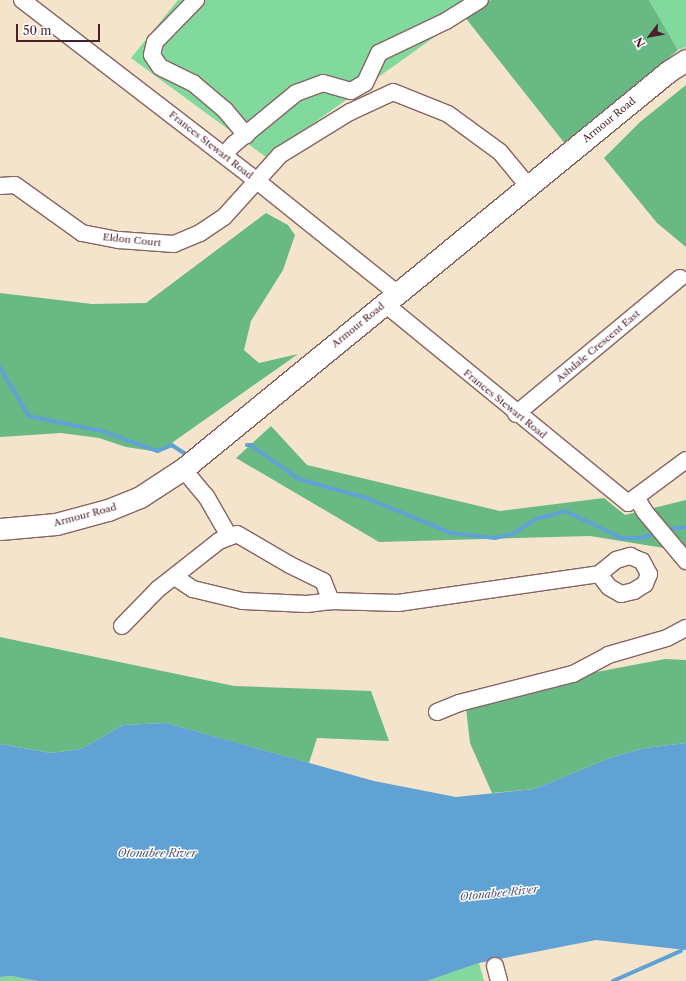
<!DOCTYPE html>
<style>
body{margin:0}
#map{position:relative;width:686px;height:981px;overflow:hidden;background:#f4e4cc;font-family:"Libre Caslon Text",serif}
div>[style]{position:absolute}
.green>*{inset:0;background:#82d99d}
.forest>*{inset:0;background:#69b984}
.water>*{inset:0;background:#61a2d4}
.stream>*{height:3.5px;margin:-1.75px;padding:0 1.75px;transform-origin:1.75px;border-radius:1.75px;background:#61a2d4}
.roads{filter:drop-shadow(1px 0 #866463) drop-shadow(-1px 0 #866463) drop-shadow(0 1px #866463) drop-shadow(0 -1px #866463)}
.minor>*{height:16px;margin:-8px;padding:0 8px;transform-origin:8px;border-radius:8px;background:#fff}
.major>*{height:21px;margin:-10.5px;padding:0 10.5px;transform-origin:10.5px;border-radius:10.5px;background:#fff}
span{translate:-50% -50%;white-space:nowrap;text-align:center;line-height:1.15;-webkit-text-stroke:3px #fff;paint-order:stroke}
.street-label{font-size:10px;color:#4a1f2b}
.water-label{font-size:11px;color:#545a77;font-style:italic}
.north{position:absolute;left:630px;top:16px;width:40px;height:40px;-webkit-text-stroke:3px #fff;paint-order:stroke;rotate:238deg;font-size:11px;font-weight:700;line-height:16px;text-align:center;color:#4a1f2b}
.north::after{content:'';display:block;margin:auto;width:14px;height:18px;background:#4a1f2b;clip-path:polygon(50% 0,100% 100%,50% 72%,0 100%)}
.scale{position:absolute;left:16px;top:24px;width:84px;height:18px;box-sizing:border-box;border:2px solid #4a1f2b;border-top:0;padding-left:5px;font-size:12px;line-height:14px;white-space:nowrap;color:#4a1f2b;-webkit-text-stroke:3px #fff;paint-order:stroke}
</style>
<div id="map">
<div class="green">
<div style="clip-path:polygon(178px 0,491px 0,464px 16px,266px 157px,131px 58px)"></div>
<div style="clip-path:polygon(649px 0,686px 0,686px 47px,678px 50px)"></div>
<div style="clip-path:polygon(479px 963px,484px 981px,427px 981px)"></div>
<div style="clip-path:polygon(11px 976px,38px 981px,0 981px,0 977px)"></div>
</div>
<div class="forest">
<div style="clip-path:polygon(491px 0,649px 0,678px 50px,566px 145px,464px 16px)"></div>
<div style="clip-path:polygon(686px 85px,686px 247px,657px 223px,604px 158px,640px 122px)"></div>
<div style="clip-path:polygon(266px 213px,288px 225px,295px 235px,283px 270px,251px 321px,244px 350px,259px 363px,298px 354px,159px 452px,126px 447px,99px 438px,61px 433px,0 437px,0 293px,92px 304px,146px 303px)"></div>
<div style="clip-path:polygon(271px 426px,307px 465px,500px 511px,604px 498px,625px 515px,686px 500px,686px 566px,664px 548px,590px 536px,379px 542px,236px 458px)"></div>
<div style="clip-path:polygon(0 637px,234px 686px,371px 691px,389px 741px,317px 738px,309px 763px,166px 723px,123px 725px,81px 749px,51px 753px,0 744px)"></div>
<div style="clip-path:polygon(665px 659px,686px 660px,686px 743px,645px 748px,612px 757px,534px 789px,492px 793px,470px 743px,466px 708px,591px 673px)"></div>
</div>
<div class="water">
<div style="clip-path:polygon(166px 723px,374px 781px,456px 797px,534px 789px,612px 757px,645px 748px,686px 743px,686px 950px,596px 940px,479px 963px,427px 981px,38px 981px,11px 976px,0 977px,0 744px,51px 753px,81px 749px,123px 725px)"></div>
</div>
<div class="stream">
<div style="left:0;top:367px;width:57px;rotate:59.4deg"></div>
<div style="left:29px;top:416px;width:75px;rotate:11.6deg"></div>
<div style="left:102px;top:431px;width:59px;rotate:19.7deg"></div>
<div style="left:158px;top:451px;width:15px;rotate:-23deg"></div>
<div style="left:172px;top:445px;width:17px;rotate:33deg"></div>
<div style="left:247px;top:445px;width:4px"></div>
<div style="left:251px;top:445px;width:59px;rotate:35.3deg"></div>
<div style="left:299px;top:479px;width:71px;rotate:15.6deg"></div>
<div style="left:367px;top:498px;width:91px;rotate:22.6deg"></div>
<div style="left:451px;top:533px;width:44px;rotate:6.5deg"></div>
<div style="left:495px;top:538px;width:18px;rotate:-13deg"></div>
<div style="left:513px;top:534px;width:27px;rotate:-33deg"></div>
<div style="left:536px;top:519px;width:31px;rotate:-15deg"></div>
<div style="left:566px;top:511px;width:61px;rotate:26.1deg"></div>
<div style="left:621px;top:538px;width:20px"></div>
<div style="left:641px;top:538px;width:11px;rotate:-15deg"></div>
<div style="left:670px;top:529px;width:16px;rotate:-7deg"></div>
<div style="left:613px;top:981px;width:74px;rotate:-23.8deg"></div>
</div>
<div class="roads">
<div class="minor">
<div style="left:22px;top:0;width:297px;rotate:37.6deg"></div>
<div style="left:257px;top:181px;width:179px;rotate:38.7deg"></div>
<div style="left:196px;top:0;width:59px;rotate:134.3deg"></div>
<div style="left:155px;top:42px;width:13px;rotate:103deg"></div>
<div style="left:152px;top:55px;width:14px;rotate:56deg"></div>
<div style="left:160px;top:67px;width:37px;rotate:26deg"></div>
<div style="left:193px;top:83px;width:42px;rotate:40.2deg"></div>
<div style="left:225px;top:110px;width:33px;rotate:50deg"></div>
<div style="left:224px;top:155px;width:15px;rotate:-48deg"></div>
<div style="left:234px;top:144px;width:80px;rotate:-39.4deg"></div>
<div style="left:296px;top:93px;width:29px;rotate:-20deg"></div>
<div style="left:323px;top:83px;width:29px;rotate:16deg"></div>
<div style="left:351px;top:91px;width:16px;rotate:-30deg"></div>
<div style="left:365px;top:83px;width:33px;rotate:-65deg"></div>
<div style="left:379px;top:53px;width:74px;rotate:-25.5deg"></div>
<div style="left:446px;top:21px;width:40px;rotate:-32deg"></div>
<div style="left:0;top:186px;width:15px;rotate:-4deg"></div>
<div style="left:15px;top:185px;width:82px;rotate:35.6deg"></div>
<div style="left:82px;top:233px;width:38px;rotate:11deg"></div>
<div style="left:119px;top:240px;width:55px;rotate:4.2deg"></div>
<div style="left:174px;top:244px;width:28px;rotate:-23deg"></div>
<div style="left:200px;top:233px;width:29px;rotate:-34deg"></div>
<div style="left:224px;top:217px;width:84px;rotate:-47.9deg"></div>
<div style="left:280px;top:155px;width:82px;rotate:-31.6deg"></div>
<div style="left:350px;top:112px;width:47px;rotate:-24.9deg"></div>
<div style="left:393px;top:92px;width:59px;rotate:21.8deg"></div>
<div style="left:448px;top:114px;width:64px;rotate:36.2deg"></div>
<div style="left:500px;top:152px;width:44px;rotate:50.5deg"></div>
<div style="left:385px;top:304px;width:314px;rotate:39.3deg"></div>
<div style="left:628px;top:503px;width:72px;rotate:-36.6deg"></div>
<div style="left:516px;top:414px;width:213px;rotate:-39.7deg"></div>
<div style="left:183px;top:469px;width:35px;rotate:50deg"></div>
<div style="left:206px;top:496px;width:46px;rotate:60.1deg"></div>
<div style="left:636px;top:497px;width:17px;rotate:59deg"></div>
<div style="left:645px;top:512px;width:64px;rotate:50.1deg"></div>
<div style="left:175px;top:577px;width:22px;rotate:34deg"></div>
<div style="left:193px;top:589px;width:51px;rotate:13.5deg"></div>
<div style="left:243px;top:601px;width:64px;rotate:2.7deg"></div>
<div style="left:307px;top:604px;width:24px;rotate:-7deg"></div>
<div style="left:331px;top:601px;width:67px;rotate:1.7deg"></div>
<div style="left:398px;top:603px;width:203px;rotate:-8.2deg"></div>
<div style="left:599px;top:574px;width:22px;rotate:-39deg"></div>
<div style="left:616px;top:560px;width:15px;rotate:-16deg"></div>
<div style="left:630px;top:556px;width:13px;rotate:23deg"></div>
<div style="left:642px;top:561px;width:15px;rotate:62deg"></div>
<div style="left:649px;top:574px;width:11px;rotate:112deg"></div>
<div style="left:645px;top:584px;width:13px;rotate:148deg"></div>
<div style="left:634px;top:591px;width:13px;rotate:167deg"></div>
<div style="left:621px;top:594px;width:14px;rotate:-150deg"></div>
<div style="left:609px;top:587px;width:16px;rotate:-128deg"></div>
<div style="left:122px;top:626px;width:52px;rotate:-45.8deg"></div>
<div style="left:158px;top:589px;width:78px;rotate:-38.2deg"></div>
<div style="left:219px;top:541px;width:19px;rotate:-21deg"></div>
<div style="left:237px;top:534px;width:61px;rotate:30.3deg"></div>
<div style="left:290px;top:565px;width:37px;rotate:26deg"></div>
<div style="left:323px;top:581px;width:22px;rotate:68deg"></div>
<div style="left:437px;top:712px;width:24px;rotate:-22deg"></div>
<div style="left:459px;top:703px;width:118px;rotate:-14.3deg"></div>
<div style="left:573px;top:674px;width:40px;rotate:-28deg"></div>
<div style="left:608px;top:655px;width:61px;rotate:-16.1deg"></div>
<div style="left:667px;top:638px;width:21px;rotate:-28deg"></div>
<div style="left:495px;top:966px;width:16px;rotate:75deg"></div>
</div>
<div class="major">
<div style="left:0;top:529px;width:56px;rotate:-5.1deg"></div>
<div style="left:56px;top:524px;width:54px;rotate:-15.1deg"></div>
<div style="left:108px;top:510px;width:35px;rotate:-22deg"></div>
<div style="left:140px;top:497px;width:51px;rotate:-33.1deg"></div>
<div style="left:183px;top:469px;width:628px;rotate:-39.32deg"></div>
<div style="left:669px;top:71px;width:20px;rotate:-33deg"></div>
</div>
</div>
<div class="street-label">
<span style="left:609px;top:120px;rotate:-39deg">Armour Road</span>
<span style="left:211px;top:145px;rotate:38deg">Frances Stewart Road</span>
<span style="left:132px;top:240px;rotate:6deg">Eldon Court</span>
<span style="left:358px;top:325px;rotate:-39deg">Armour Road</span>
<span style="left:598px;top:346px;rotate:-40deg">Ashdale Crescent East</span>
<span style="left:505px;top:404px;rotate:39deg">Frances Stewart Road</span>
<span style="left:85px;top:515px;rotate:-15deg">Armour Road</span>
</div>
<div class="water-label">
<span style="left:157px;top:853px">Otonabee River</span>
<span style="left:499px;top:893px;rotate:-6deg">Otonabee River</span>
</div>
<div class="north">N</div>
<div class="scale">50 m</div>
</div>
